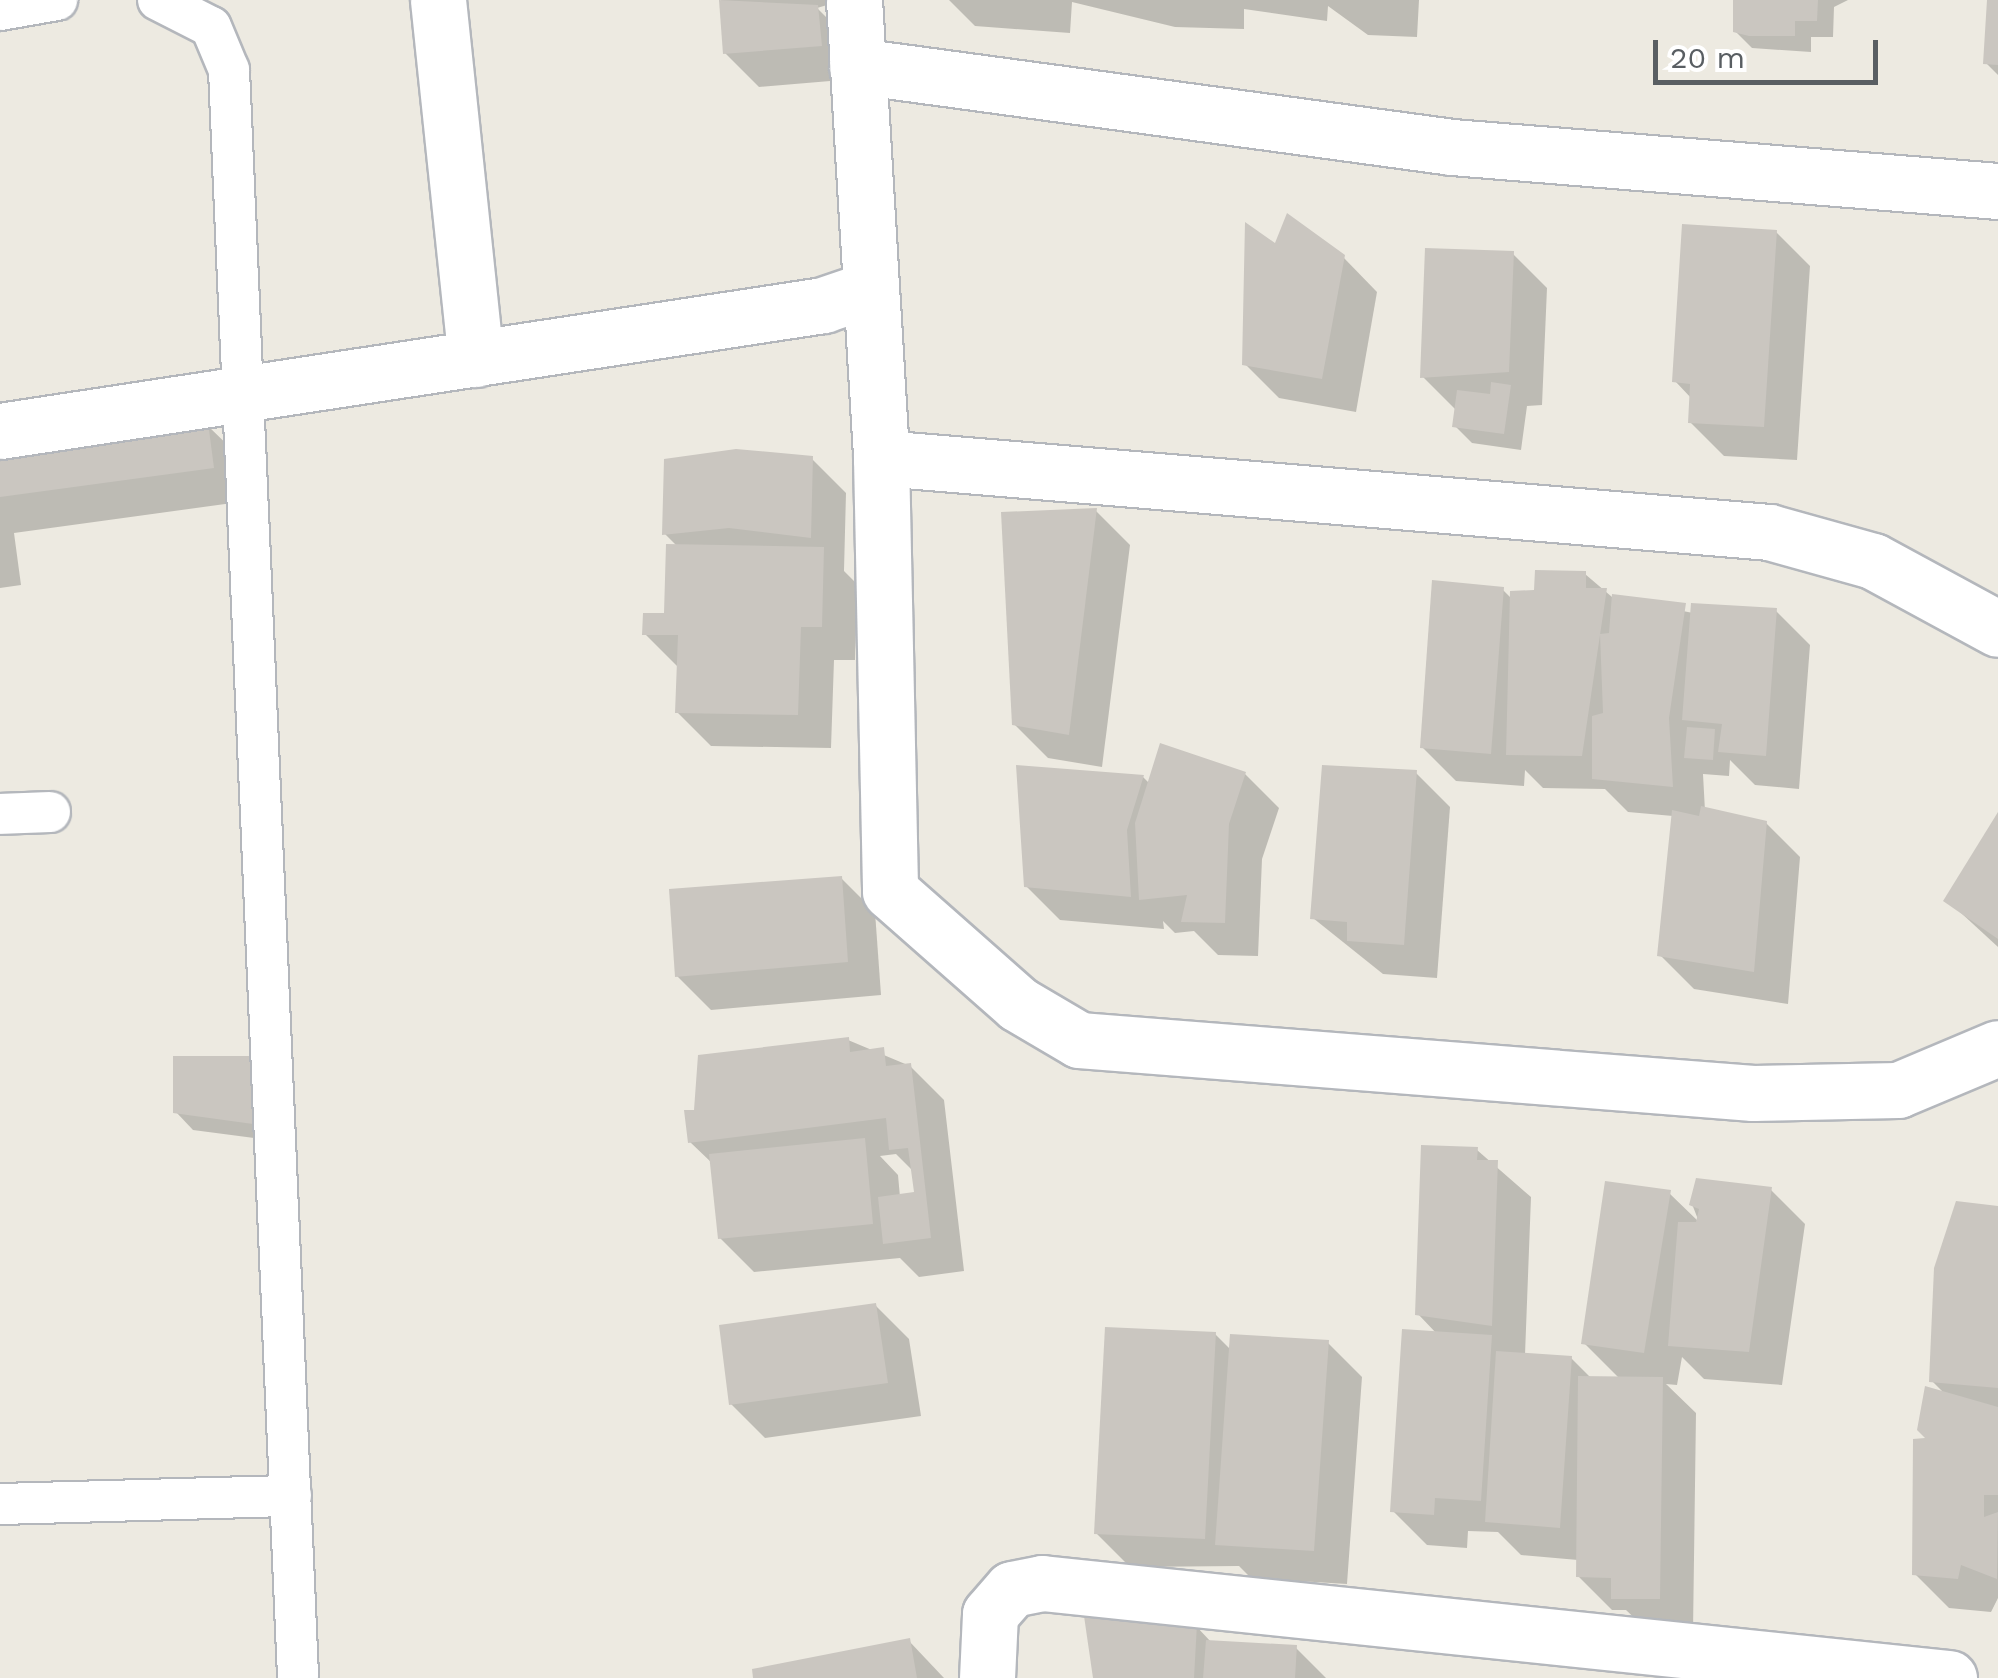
<!DOCTYPE html>
<style>
body{margin:0}
#map{position:relative;width:1998px;height:1678px;overflow:hidden;background:#edeae1;font-family:"Work Sans",sans-serif}
div>[style]{position:absolute}
.shadow>*{inset:0;background:#0003}
.building>*{inset:0;background:#cac6c0}
.roads{filter:drop-shadow(2px 0 #b4b7bc) drop-shadow(-2px 0 #b4b7bc) drop-shadow(0 2px #b4b7bc) drop-shadow(0 -2px #b4b7bc)}
.service>*{height:40px;margin:-20px;padding:0 20px;transform-origin:20px;border-radius:20px;background:#fff}
.minor>*{height:55px;margin:-27.5px;padding:0 27.5px;transform-origin:27.5px;border-radius:27.5px;background:#fff}
span{translate:-50% -50%;white-space:nowrap;text-align:center;line-height:1.15;-webkit-text-stroke:8px #fff;paint-order:stroke}
.scale{position:absolute;left:1653px;top:40px;width:225px;height:45px;box-sizing:border-box;border:5px solid #595e62;border-top:0;padding-left:12px;font-size:30px;line-height:35px;white-space:nowrap;color:#595e62;-webkit-text-stroke:8px #fff;paint-order:stroke}
</style>
<div id="map">
<div class="shadow">
<div style="clip-path:polygon(721px 0,844px 0,817px 8px,851px 42px,854px 79px,759px 87px,725px 53px)"></div>
<div style="clip-path:polygon(949px 0,1419px 0,1417px 37px,1368px 35px,1328px 6px,1327px 21px,1244px 9px,1244px 29px,1175px 27px,1072px 2px,1070px 33px,975px 26px)"></div>
<div style="clip-path:polygon(1736px 0,1848px 0,1834px 7px,1833px 37px,1811px 37px,1811px 52px,1752px 48px,1735px 31px)"></div>
<div style="clip-path:polygon(1988px 0,1998px 0,1998px 75px,1986px 63px)"></div>
<div style="clip-path:polygon(1776px 232px,1810px 266px,1797px 460px,1724px 456px,1690px 422px,1692px 399px,1675px 381px)"></div>
<div style="clip-path:polygon(1276px 247px,1343px 257px,1377px 292px,1356px 412px,1279px 398px,1245px 364px)"></div>
<div style="clip-path:polygon(1513px 254px,1547px 288px,1542px 405px,1527px 406px,1521px 450px,1472px 443px,1455px 426px,1457px 411px,1423px 377px)"></div>
<div style="clip-path:polygon(207px 425px,241px 458px,247px 501px,14px 533px,21px 585px,0 588px,0 452px)"></div>
<div style="clip-path:polygon(812px 459px,846px 493px,844px 571px,857px 584px,855px 660px,834px 660px,831px 748px,711px 746px,677px 712px,679px 668px,645px 634px,666px 615px,677px 546px,665px 534px)"></div>
<div style="clip-path:polygon(1096px 511px,1130px 545px,1102px 767px,1048px 758px,1014px 724px)"></div>
<div style="clip-path:polygon(1585px 574px,1612px 597px,1693px 613px,1776px 611px,1810px 645px,1799px 789px,1755px 785px,1730px 760px,1729px 776px,1703px 774px,1705px 811px,1766px 823px,1800px 857px,1788px 1004px,1694px 989px,1660px 955px,1673px 816px,1628px 812px,1605px 789px,1543px 788px,1525px 770px,1524px 786px,1456px 781px,1422px 747px,1502px 589px,1512px 599px)"></div>
<div style="clip-path:polygon(1416px 773px,1450px 807px,1437px 978px,1383px 974px,1313px 918px)"></div>
<div style="clip-path:polygon(1245px 774px,1279px 808px,1262px 859px,1258px 956px,1218px 955px,1194px 931px,1175px 933px,1163px 921px,1164px 929px,1060px 920px,1026px 886px,1143px 777px,1150px 784px)"></div>
<div style="clip-path:polygon(1998px 817px,1998px 947px,1947px 900px)"></div>
<div style="clip-path:polygon(841px 878px,875px 912px,881px 995px,711px 1010px,677px 976px)"></div>
<div style="clip-path:polygon(evenodd,848px 1040px,910px 1066px,944px 1100px,964px 1271px,919px 1277px,900px 1258px,754px 1272px,720px 1238px,713px 1164px,690px 1142px,848px 1040px,896px 1154px,914px 1172px,916px 1194px,900px 1197px,898px 1175px,880px 1156px,896px 1154px)"></div>
<div style="clip-path:polygon(253px 1059px,269px 1140px,193px 1130px,176px 1112px)"></div>
<div style="clip-path:polygon(1477px 1150px,1531px 1197px,1525px 1355px,1571px 1358px,1592px 1379px,1620px 1379px,1584px 1343px,1669px 1193px,1699px 1222px,1692px 1204px,1771px 1190px,1805px 1224px,1782px 1385px,1704px 1379px,1682px 1357px,1677px 1385px,1666px 1384px,1696px 1413px,1693px 1632px,1648px 1631px,1626px 1610px,1612px 1610px,1578px 1576px,1578px 1560px,1521px 1555px,1498px 1532px,1468px 1531px,1467px 1548px,1427px 1545px,1393px 1511px,1437px 1334px,1418px 1314px)"></div>
<div style="clip-path:polygon(1998px 1208px,1998px 1598px,1991px 1612px,1949px 1608px,1915px 1574px,1942px 1391px,1932px 1381px)"></div>
<div style="clip-path:polygon(875px 1305px,909px 1339px,921px 1416px,765px 1438px,731px 1404px)"></div>
<div style="clip-path:polygon(1215px 1334px,1231px 1350px,1328px 1343px,1362px 1377px,1347px 1584px,1251px 1578px,1239px 1566px,1130px 1567px,1096px 1533px)"></div>
<div style="clip-path:polygon(1196px 1626px,1212px 1643px,1296px 1648px,1326px 1678px,1095px 1678px)"></div>
<div style="clip-path:polygon(909px 1641px,944px 1678px,756px 1678px)"></div>
</div>
<div class="building">
<div style="clip-path:polygon(719px 0,818px 5px,822px 46px,723px 54px)"></div>
<div style="clip-path:polygon(1733px 0,1818px 0,1817px 21px,1795px 21px,1795px 36px,1749px 36px,1733px 32px)"></div>
<div style="clip-path:polygon(1987px 0,1998px 0,1998px 65px,1983px 64px)"></div>
<div style="clip-path:polygon(1287px 213px,1345px 255px,1322px 379px,1242px 365px,1245px 222px,1275px 243px)"></div>
<div style="clip-path:polygon(1682px 224px,1777px 230px,1764px 427px,1688px 423px,1690px 384px,1672px 382px)"></div>
<div style="clip-path:polygon(1425px 248px,1514px 251px,1509px 372px,1420px 378px)"></div>
<div style="clip-path:polygon(1491px 382px,1511px 385px,1504px 434px,1452px 427px,1457px 390px,1490px 394px)"></div>
<div style="clip-path:polygon(208px 422px,214px 468px,0 497px,0 449px)"></div>
<div style="clip-path:polygon(736px 449px,813px 456px,811px 538px,729px 528px,662px 535px,664px 459px)"></div>
<div style="clip-path:polygon(1097px 508px,1069px 735px,1012px 725px,1001px 512px)"></div>
<div style="clip-path:polygon(666px 544px,824px 547px,822px 627px,801px 627px,798px 715px,675px 713px,678px 635px,642px 635px,643px 613px,664px 613px)"></div>
<div style="clip-path:polygon(1535px 570px,1586px 571px,1586px 588px,1607px 588px,1582px 756px,1506px 755px,1510px 591px,1534px 590px)"></div>
<div style="clip-path:polygon(1432px 580px,1504px 587px,1491px 754px,1420px 748px)"></div>
<div style="clip-path:polygon(1612px 594px,1686px 603px,1669px 718px,1673px 787px,1592px 779px,1592px 716px,1603px 713px,1600px 634px,1609px 633px)"></div>
<div style="clip-path:polygon(1691px 603px,1777px 608px,1766px 756px,1718px 752px,1722px 724px,1682px 720px)"></div>
<div style="clip-path:polygon(1687px 727px,1715px 729px,1713px 760px,1684px 758px)"></div>
<div style="clip-path:polygon(1160px 743px,1246px 772px,1229px 824px,1225px 923px,1181px 922px,1187px 895px,1139px 900px,1135px 823px)"></div>
<div style="clip-path:polygon(1016px 765px,1144px 775px,1127px 830px,1131px 897px,1024px 887px)"></div>
<div style="clip-path:polygon(1322px 765px,1417px 770px,1404px 945px,1347px 941px,1347px 922px,1310px 919px)"></div>
<div style="clip-path:polygon(1701px 806px,1767px 821px,1754px 972px,1657px 956px,1672px 810px,1699px 816px)"></div>
<div style="clip-path:polygon(1998px 812px,1998px 939px,1943px 901px)"></div>
<div style="clip-path:polygon(842px 876px,848px 962px,675px 977px,669px 889px)"></div>
<div style="clip-path:polygon(849px 1037px,850px 1052px,884px 1047px,886px 1066px,911px 1063px,931px 1238px,883px 1244px,878px 1197px,914px 1192px,908px 1148px,889px 1150px,886px 1118px,688px 1143px,684px 1110px,694px 1110px,698px 1055px)"></div>
<div style="clip-path:polygon(173px 1056px,254px 1056px,253px 1124px,173px 1113px)"></div>
<div style="clip-path:polygon(865px 1138px,873px 1224px,718px 1239px,709px 1154px)"></div>
<div style="clip-path:polygon(1421px 1145px,1478px 1147px,1477px 1160px,1498px 1160px,1492px 1326px,1415px 1315px)"></div>
<div style="clip-path:polygon(1696px 1178px,1772px 1187px,1749px 1352px,1668px 1346px,1678px 1222px,1696px 1222px,1699px 1209px,1689px 1205px)"></div>
<div style="clip-path:polygon(1605px 1181px,1671px 1190px,1644px 1353px,1581px 1344px)"></div>
<div style="clip-path:polygon(1956px 1201px,1998px 1206px,1998px 1388px,1929px 1382px,1934px 1268px)"></div>
<div style="clip-path:polygon(876px 1303px,888px 1383px,729px 1405px,719px 1325px)"></div>
<div style="clip-path:polygon(1105px 1327px,1216px 1332px,1205px 1539px,1094px 1534px)"></div>
<div style="clip-path:polygon(1402px 1329px,1492px 1335px,1481px 1501px,1435px 1498px,1434px 1515px,1390px 1512px)"></div>
<div style="clip-path:polygon(1230px 1334px,1329px 1340px,1314px 1551px,1215px 1545px)"></div>
<div style="clip-path:polygon(1496px 1351px,1572px 1356px,1560px 1528px,1485px 1522px)"></div>
<div style="clip-path:polygon(1578px 1376px,1663px 1377px,1660px 1599px,1611px 1599px,1611px 1578px,1576px 1577px)"></div>
<div style="clip-path:polygon(1925px 1386px,1998px 1407px,1998px 1495px,1984px 1495px,1984px 1517px,1998px 1512px,1997px 1579px,1961px 1565px,1958px 1579px,1912px 1575px,1913px 1439px,1925px 1438px,1917px 1430px)"></div>
<div style="clip-path:polygon(1084px 1616px,1197px 1624px,1194px 1678px,1093px 1678px)"></div>
<div style="clip-path:polygon(910px 1638px,917px 1678px,753px 1678px,752px 1669px)"></div>
<div style="clip-path:polygon(1206px 1640px,1297px 1645px,1295px 1678px,1203px 1678px)"></div>
</div>
<div class="roads">
<div class="service">
<div style="left:158px;top:0;width:59px;rotate:27deg"></div>
<div style="left:211px;top:27px;width:47px;rotate:67.3deg"></div>
<div style="left:229px;top:70px;width:1609px;rotate:87.54deg"></div>
<div style="left:0;top:10px;width:58px;rotate:-10deg"></div>
<div style="left:0;top:814px;width:50px;rotate:-2.3deg"></div>
<div style="left:0;top:1504px;width:291px;rotate:-1.6deg"></div>
</div>
<div class="minor">
<div style="left:438px;top:0;width:361px;rotate:84deg"></div>
<div style="left:854px;top:0;width:459px;rotate:86.6deg"></div>
<div style="left:881px;top:458px;width:433px;rotate:88.8deg"></div>
<div style="left:890px;top:891px;width:171px;rotate:41.4deg"></div>
<div style="left:1018px;top:1004px;width:71px;rotate:30.5deg"></div>
<div style="left:1079px;top:1040px;width:676px;rotate:4.5deg"></div>
<div style="left:1753px;top:1093px;width:145px;rotate:-1.2deg"></div>
<div style="left:1898px;top:1090px;width:108px;rotate:-22.8deg"></div>
<div style="left:857px;top:66px;width:600px;rotate:7.75deg"></div>
<div style="left:1452px;top:147px;width:548px;rotate:4.61deg"></div>
<div style="left:0;top:431px;width:833px;rotate:-8.7deg"></div>
<div style="left:823px;top:305px;width:50px;rotate:-18.8deg"></div>
<div style="left:881px;top:458px;width:891px;rotate:4.76deg"></div>
<div style="left:1769px;top:532px;width:108px;rotate:15.6deg"></div>
<div style="left:1873px;top:561px;width:142px;rotate:28.5deg"></div>
<div style="left:987px;top:1678px;width:64px;rotate:-87.3deg"></div>
<div style="left:990px;top:1614px;width:33px;rotate:-49deg"></div>
<div style="left:1012px;top:1589px;width:31px;rotate:-11deg"></div>
<div style="left:1042px;top:1583px;width:912px;rotate:5.98deg"></div>
</div>
</div>
<div class="scale">20 m</div>
</div>
